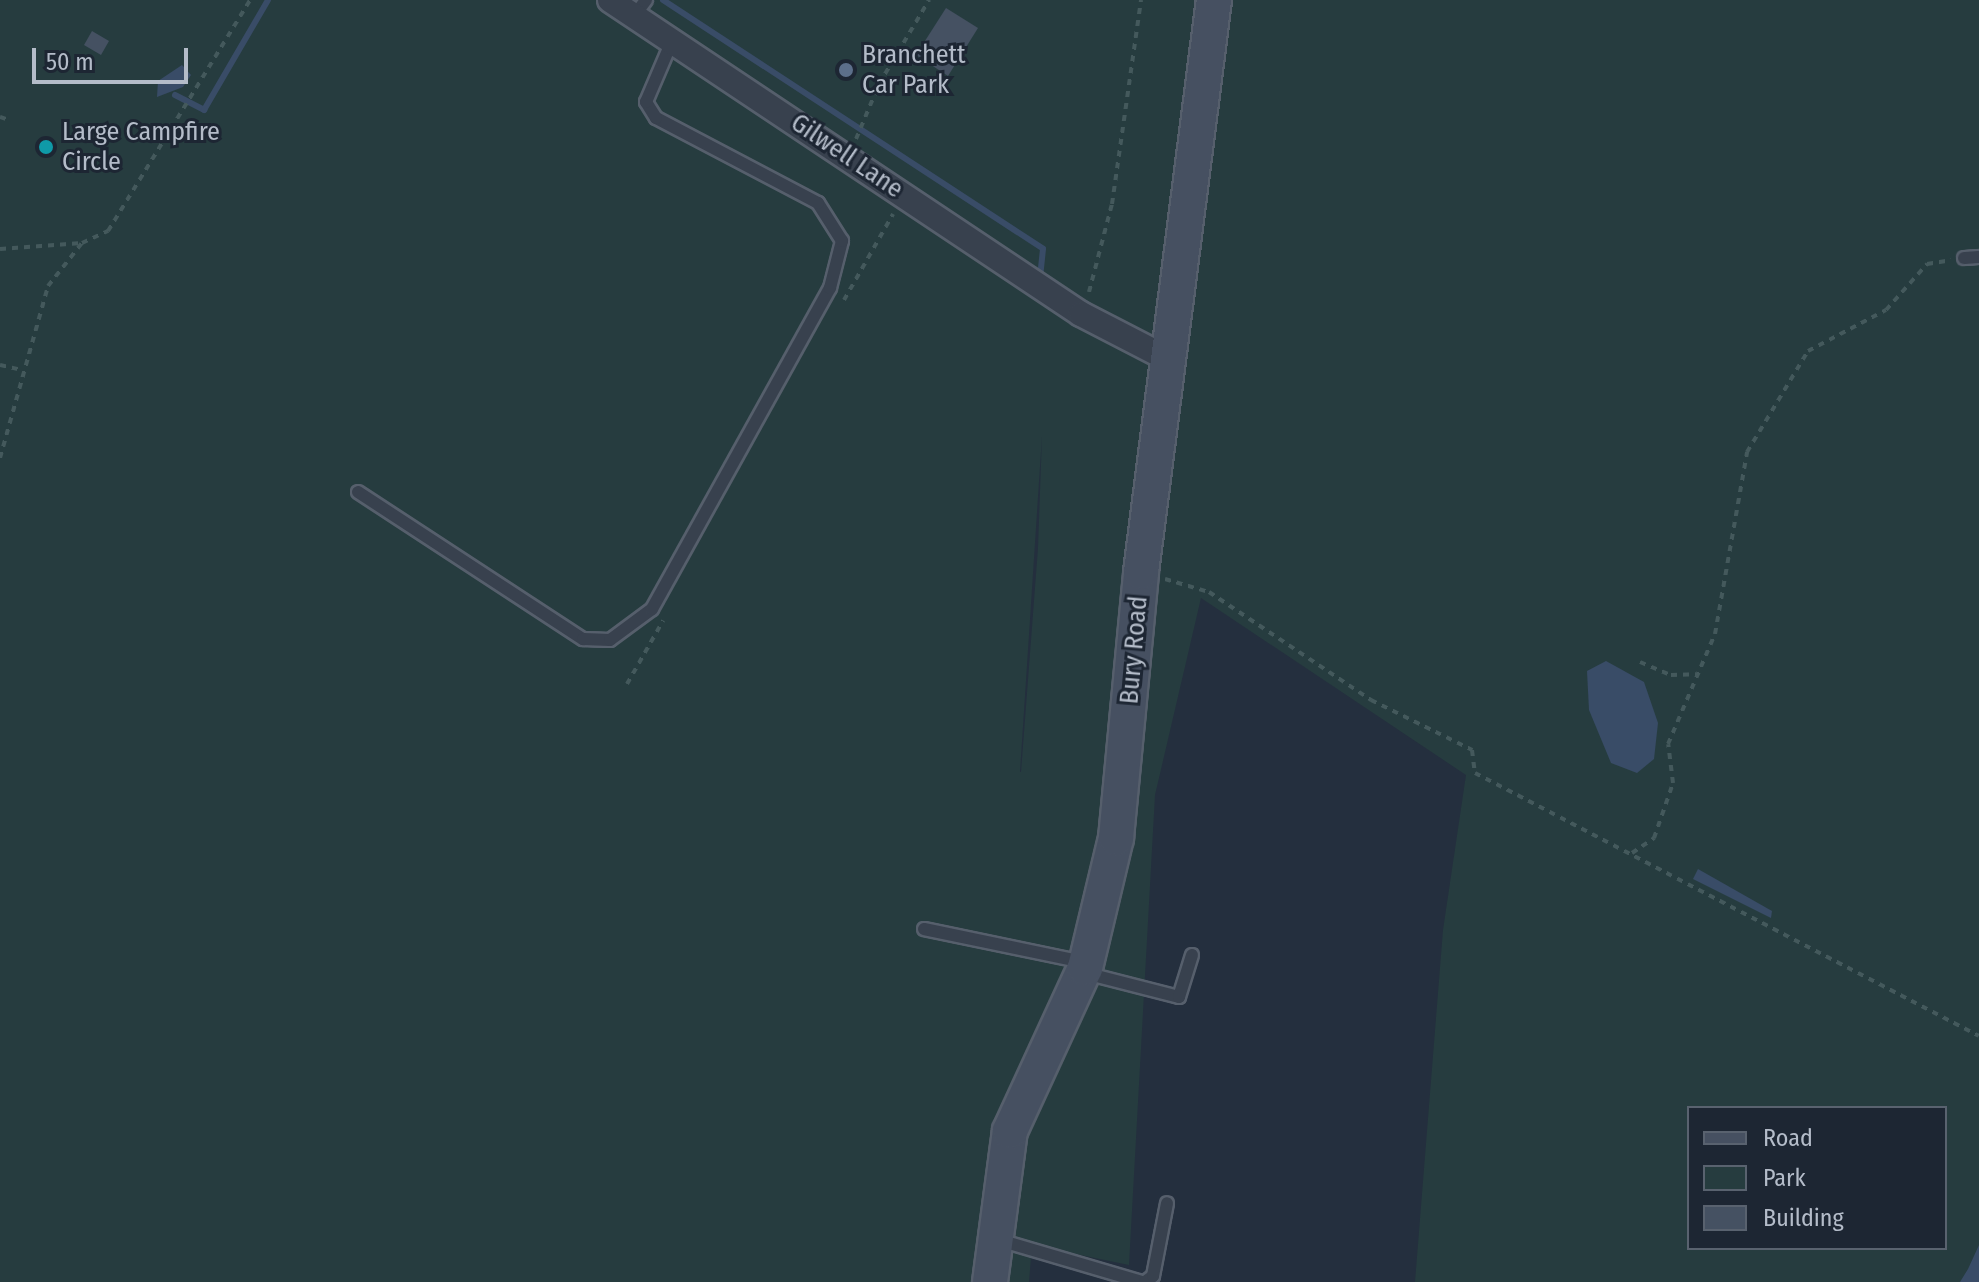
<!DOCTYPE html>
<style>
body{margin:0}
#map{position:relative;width:1979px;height:1282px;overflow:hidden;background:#242f3e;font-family:"Fira Sans Condensed",sans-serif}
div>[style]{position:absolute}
.green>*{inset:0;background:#263c3f}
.water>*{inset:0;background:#394c67}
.stream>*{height:6px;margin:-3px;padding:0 3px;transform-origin:3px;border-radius:3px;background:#394c67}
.building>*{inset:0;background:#455162}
.path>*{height:4px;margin-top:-2px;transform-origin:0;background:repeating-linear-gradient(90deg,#44595c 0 6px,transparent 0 12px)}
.roads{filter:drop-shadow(2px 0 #565f6c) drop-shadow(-2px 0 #565f6c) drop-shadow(0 2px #565f6c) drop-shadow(0 -2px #565f6c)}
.lane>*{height:12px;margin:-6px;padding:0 6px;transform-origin:6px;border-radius:6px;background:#38414e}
.street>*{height:24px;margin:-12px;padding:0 12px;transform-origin:12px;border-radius:12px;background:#38414e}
.secondary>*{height:34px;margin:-17px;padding:0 17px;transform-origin:17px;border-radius:17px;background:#465061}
.dots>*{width:22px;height:22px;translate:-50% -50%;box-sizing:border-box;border:4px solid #1d2633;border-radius:50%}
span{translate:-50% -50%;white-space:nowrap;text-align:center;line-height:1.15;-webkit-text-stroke:6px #1d2633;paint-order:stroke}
.poi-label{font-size:26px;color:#b4bcc9}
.left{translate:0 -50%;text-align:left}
.street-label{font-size:26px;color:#b4bcc9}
.legend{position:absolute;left:1687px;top:1106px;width:260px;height:144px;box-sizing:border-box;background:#1d2633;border:2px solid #59626f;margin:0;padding:10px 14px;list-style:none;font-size:24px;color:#b4bcc9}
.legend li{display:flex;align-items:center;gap:16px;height:40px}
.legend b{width:40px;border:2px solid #59626f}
.scale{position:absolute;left:32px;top:48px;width:156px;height:36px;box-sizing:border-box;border:4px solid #b4bcc9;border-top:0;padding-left:10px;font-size:24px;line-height:28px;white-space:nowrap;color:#b4bcc9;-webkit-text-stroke:6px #1d2633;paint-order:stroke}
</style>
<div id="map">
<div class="green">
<div style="clip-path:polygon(evenodd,0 0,1979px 0,1979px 1282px,1415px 1282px,1443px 930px,1466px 775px,1201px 598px,1155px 795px,1129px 1265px,1032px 1245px,1029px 1282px,0 1282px,0 0,1042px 436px,1038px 548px,1021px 772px,1020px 772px,1042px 436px,0 0,1689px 1108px,1945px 1108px,1945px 1248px,1689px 1248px,1689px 1108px)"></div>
</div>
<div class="water">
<div style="clip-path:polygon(182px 65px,191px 75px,183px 87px,157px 97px,158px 81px)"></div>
<div style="clip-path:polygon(1606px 661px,1644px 682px,1658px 723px,1654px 759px,1637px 773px,1611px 763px,1589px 710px,1587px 671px)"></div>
<div style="clip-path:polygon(1698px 869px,1772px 911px,1771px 918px,1693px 879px)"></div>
<div style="clip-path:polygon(1979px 1245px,1979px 1282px,1960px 1282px,1968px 1269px)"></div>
</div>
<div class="stream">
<div style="left:663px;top:0;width:454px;rotate:33.2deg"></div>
<div style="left:1043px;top:249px;width:31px;rotate:96deg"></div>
<div style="left:175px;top:95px;width:33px;rotate:27deg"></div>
<div style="left:204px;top:110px;width:127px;rotate:-59.8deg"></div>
</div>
<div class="building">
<div style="clip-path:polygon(946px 8px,978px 28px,948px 76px,916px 55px)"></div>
<div style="clip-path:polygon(92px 31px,109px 41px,101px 55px,84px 45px)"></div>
</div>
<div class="path">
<div style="left:0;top:117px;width:9px;rotate:18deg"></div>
<div style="left:856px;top:139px;width:60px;rotate:-67.3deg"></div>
<div style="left:879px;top:84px;width:98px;rotate:-59.2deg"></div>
<div style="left:0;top:249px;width:82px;rotate:-4.2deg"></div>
<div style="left:82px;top:243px;width:29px;rotate:-25deg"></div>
<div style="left:108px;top:231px;width:271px;rotate:-58.4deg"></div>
<div style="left:1089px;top:292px;width:91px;rotate:-75.4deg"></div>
<div style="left:1112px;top:204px;width:206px;rotate:-81.9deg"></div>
<div style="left:844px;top:300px;width:99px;rotate:-60.3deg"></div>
<div style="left:0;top:365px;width:23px;rotate:13deg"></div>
<div style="left:0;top:458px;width:179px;rotate:-74.4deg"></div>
<div style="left:48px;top:286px;width:55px;rotate:-51.7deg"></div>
<div style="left:1165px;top:579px;width:46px;rotate:16.5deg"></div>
<div style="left:1209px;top:592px;width:195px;rotate:33.7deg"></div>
<div style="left:1371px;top:700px;width:113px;rotate:26.3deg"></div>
<div style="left:1472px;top:750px;width:23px;rotate:83deg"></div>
<div style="left:1475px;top:773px;width:568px;rotate:27.56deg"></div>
<div style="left:1640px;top:662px;width:34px;rotate:23deg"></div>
<div style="left:1671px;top:675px;width:25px;rotate:-2deg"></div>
<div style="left:627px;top:684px;width:73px;rotate:-60.3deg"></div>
<div style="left:1632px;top:853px;width:27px;rotate:-34deg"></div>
<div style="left:1654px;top:838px;width:58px;rotate:-70.9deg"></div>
<div style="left:1673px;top:783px;width:39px;rotate:-97deg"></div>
<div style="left:1668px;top:744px;width:120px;rotate:-66.9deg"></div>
<div style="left:1715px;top:634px;width:185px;rotate:-80deg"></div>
<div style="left:1747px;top:452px;width:118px;rotate:-58.9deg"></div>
<div style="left:1808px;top:351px;width:88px;rotate:-27.7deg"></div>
<div style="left:1886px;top:310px;width:62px;rotate:-48.3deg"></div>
<div style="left:1927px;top:264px;width:24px;rotate:-9deg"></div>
</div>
<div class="roads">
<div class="lane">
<div style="left:634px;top:16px;width:20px;rotate:-53deg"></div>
<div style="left:1964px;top:258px;width:15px;rotate:-4deg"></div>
<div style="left:358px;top:492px;width:269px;rotate:33.2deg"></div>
<div style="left:583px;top:639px;width:27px;rotate:2deg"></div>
<div style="left:610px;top:640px;width:52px;rotate:-36.4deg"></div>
<div style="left:652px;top:609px;width:367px;rotate:-61deg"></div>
<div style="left:830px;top:288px;width:49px;rotate:-75.7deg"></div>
<div style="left:842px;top:241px;width:45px;rotate:-122.3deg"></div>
<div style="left:818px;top:203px;width:183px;rotate:-152.3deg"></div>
<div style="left:656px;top:118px;width:19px;rotate:-122deg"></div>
<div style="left:646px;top:102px;width:66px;rotate:-66.9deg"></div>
<div style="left:924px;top:929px;width:162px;rotate:11.7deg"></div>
<div style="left:1085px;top:973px;width:97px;rotate:14.3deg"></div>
<div style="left:1179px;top:997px;width:44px;rotate:-72.8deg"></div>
<div style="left:999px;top:1240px;width:149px;rotate:16.4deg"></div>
<div style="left:1145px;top:1282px;width:10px;rotate:-37deg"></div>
<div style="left:1153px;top:1276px;width:74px;rotate:-79.1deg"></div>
</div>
<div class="street">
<div style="left:610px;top:0;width:566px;rotate:33.69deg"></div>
<div style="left:1081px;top:314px;width:102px;rotate:27.3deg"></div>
</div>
<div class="secondary">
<div style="left:990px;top:1282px;width:152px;rotate:-82.5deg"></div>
<div style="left:1010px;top:1131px;width:179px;rotate:-65.3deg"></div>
<div style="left:1085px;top:968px;width:134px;rotate:-76.6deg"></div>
<div style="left:1116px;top:838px;width:267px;rotate:-84.6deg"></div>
<div style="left:1141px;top:572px;width:577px;rotate:-82.73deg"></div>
</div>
</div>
<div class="dots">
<div style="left:846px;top:70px;background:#5c6f8a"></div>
<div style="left:46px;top:147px;background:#0f9aa8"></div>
</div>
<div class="poi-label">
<span class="left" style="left:862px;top:70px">Branchett<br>Car Park</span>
<span class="left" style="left:62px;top:147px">Large Campfire<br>Circle</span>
</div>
<div class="street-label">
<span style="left:847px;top:156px;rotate:34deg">Gilwell Lane</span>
<span style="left:1134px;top:650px;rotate:-85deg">Bury Road</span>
</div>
<ul class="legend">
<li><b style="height:10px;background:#465061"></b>Road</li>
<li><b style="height:22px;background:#263c3f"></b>Park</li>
<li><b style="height:22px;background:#455162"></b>Building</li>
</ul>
<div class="scale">50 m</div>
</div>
